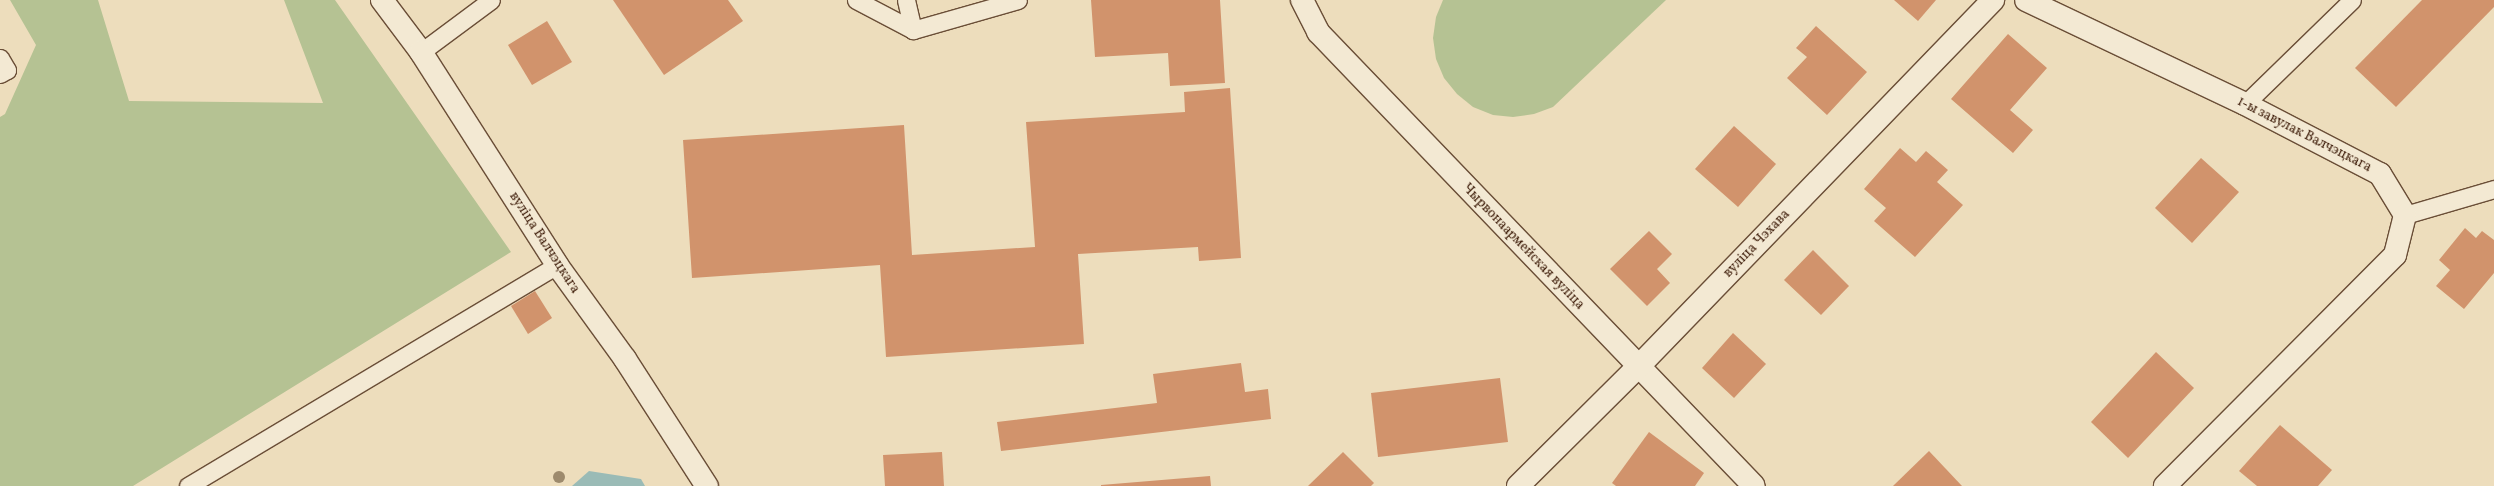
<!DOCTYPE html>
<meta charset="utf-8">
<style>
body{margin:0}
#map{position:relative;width:2494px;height:486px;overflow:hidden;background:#edddbc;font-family:Vollkorn,serif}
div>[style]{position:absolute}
.green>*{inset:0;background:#b5c293}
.water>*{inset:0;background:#9abbb6}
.building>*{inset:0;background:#d1936c}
.roads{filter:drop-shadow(1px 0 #6a4e37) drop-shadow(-1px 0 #6a4e37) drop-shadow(0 1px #6a4e37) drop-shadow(0 -1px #6a4e37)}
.service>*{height:17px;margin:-8.5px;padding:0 8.5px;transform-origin:8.5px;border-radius:8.5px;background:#f3e9d3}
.minor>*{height:22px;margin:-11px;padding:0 11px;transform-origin:11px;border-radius:11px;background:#f3e9d3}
.tertiary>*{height:22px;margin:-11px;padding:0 11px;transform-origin:11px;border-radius:11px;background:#f3e9d3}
.trees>*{width:12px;height:12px;margin:-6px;border-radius:50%;background:#9d8a6d}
span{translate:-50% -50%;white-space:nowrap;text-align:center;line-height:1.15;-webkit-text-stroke:3.5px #f3e9d3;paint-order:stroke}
.street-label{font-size:14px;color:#3f1e0b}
</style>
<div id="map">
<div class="green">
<div style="clip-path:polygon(10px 0,98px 0,129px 101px,323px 103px,284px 0,335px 0,511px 252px,133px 486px,0 486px,0 117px,5px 114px,36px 45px)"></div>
<div style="clip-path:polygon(1443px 0,1666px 0,1553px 107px,1534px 114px,1513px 117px,1493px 115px,1473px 107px,1457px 94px,1444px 78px,1436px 59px,1433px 38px,1436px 17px)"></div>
</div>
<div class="water">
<div style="clip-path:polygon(589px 471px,641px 479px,645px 486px,572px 486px)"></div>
</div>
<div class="building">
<div style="clip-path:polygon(613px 0,728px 0,743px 21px,664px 75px)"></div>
<div style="clip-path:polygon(1091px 0,1220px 0,1225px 83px,1170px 86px,1168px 53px,1095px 57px)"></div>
<div style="clip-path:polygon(1894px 0,1936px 0,1918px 21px)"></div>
<div style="clip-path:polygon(2422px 0,2494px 0,2494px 7px,2396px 107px,2355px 68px)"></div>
<div style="clip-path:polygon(547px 21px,572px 62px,532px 85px,508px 45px)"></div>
<div style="clip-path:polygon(1816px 26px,1867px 72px,1827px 115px,1787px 78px,1807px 57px,1796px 48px)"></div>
<div style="clip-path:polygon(2008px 34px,2047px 68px,2010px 110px,2033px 130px,2013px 153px,1951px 99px)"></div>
<div style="clip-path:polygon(1230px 88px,1241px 258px,1199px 261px,1198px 247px,1078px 254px,1084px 344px,886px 357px,880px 265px,692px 278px,683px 140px,904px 125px,912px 255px,1035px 247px,1026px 122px,1185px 112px,1184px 92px)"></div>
<div style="clip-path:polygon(1734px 126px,1776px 164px,1738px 207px,1695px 169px)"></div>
<div style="clip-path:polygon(1900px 148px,1916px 162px,1926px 151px,1948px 170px,1937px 182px,1963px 205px,1915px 257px,1874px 221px,1886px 208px,1864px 189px)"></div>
<div style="clip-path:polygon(2201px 158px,2239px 192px,2192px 243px,2155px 208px)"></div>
<div style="clip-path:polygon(2465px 228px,2476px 238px,2482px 231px,2494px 240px,2494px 273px,2464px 309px,2436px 286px,2450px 270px,2439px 260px)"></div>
<div style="clip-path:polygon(1649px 231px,1672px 254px,1657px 269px,1670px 283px,1647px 306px,1610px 269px)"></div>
<div style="clip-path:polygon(1813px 250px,1849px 286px,1821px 315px,1784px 280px)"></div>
<div style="clip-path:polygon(535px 291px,552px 318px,528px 334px,511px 306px)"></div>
<div style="clip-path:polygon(1733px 333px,1766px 364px,1734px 398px,1702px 368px)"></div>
<div style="clip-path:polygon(2156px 352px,2194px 388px,2128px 458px,2091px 422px)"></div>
<div style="clip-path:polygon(1241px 363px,1245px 392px,1268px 389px,1271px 419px,1001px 451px,997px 422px,1157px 403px,1153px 374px)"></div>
<div style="clip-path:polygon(1500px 378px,1508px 442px,1378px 457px,1371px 393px)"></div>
<div style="clip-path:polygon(2280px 425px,2332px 470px,2318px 486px,2257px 486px,2239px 471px)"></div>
<div style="clip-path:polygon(1649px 432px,1704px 473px,1695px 486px,1616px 486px,1612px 483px)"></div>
<div style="clip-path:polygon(1929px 451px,1962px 486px,1893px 486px)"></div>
<div style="clip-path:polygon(942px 452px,944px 486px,885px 486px,883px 455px)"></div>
<div style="clip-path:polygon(1343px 452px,1374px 483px,1371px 486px,1308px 486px)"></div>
<div style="clip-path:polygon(1210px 476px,1211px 486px,1101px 486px,1101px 485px)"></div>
</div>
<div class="roads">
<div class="service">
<div style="left:856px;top:0;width:64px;rotate:27.8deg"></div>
<div style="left:913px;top:30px;width:109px;rotate:-15.9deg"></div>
<div style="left:906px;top:0;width:31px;rotate:77deg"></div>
<div style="left:421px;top:52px;width:87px;rotate:-36.6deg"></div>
<div style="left:0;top:58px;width:14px;rotate:60deg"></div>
<div style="left:7px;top:70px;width:8px;rotate:150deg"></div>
<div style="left:2245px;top:104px;width:149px;rotate:-44.2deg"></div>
<div style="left:2405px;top:215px;width:93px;rotate:-16.3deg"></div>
<div style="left:188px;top:486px;width:430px;rotate:-30.9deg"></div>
</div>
<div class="minor">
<div style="left:1302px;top:0;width:36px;rotate:63deg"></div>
<div style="left:1318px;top:32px;width:629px;rotate:46.16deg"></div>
<div style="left:2026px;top:0;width:242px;rotate:25.4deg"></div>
<div style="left:2245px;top:104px;width:152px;rotate:27.4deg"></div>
<div style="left:2380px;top:174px;width:48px;rotate:58.6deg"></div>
<div style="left:2405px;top:215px;width:41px;rotate:104deg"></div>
<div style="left:2395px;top:255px;width:326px;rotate:134.9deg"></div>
<div style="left:1518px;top:486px;width:169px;rotate:-44.8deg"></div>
<div style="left:1638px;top:367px;width:511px;rotate:-45.95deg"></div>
</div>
<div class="tertiary">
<div style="left:382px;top:0;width:65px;rotate:53.1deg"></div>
<div style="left:421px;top:52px;width:253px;rotate:57.4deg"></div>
<div style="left:557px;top:265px;width:116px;rotate:54.1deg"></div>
<div style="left:625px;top:359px;width:151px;rotate:57.2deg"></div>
</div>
</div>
<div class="trees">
<div style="left:559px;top:477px"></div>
</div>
<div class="street-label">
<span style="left:2304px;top:135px;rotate:27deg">1-ы завулак Валчэцкага</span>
<span style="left:544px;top:243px;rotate:57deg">вуліца Валчэцкага</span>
<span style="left:1757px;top:244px;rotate:-46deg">вуліца Чэхава</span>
<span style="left:1523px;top:247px;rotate:46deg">Чырвонаармейская вуліца</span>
</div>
</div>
